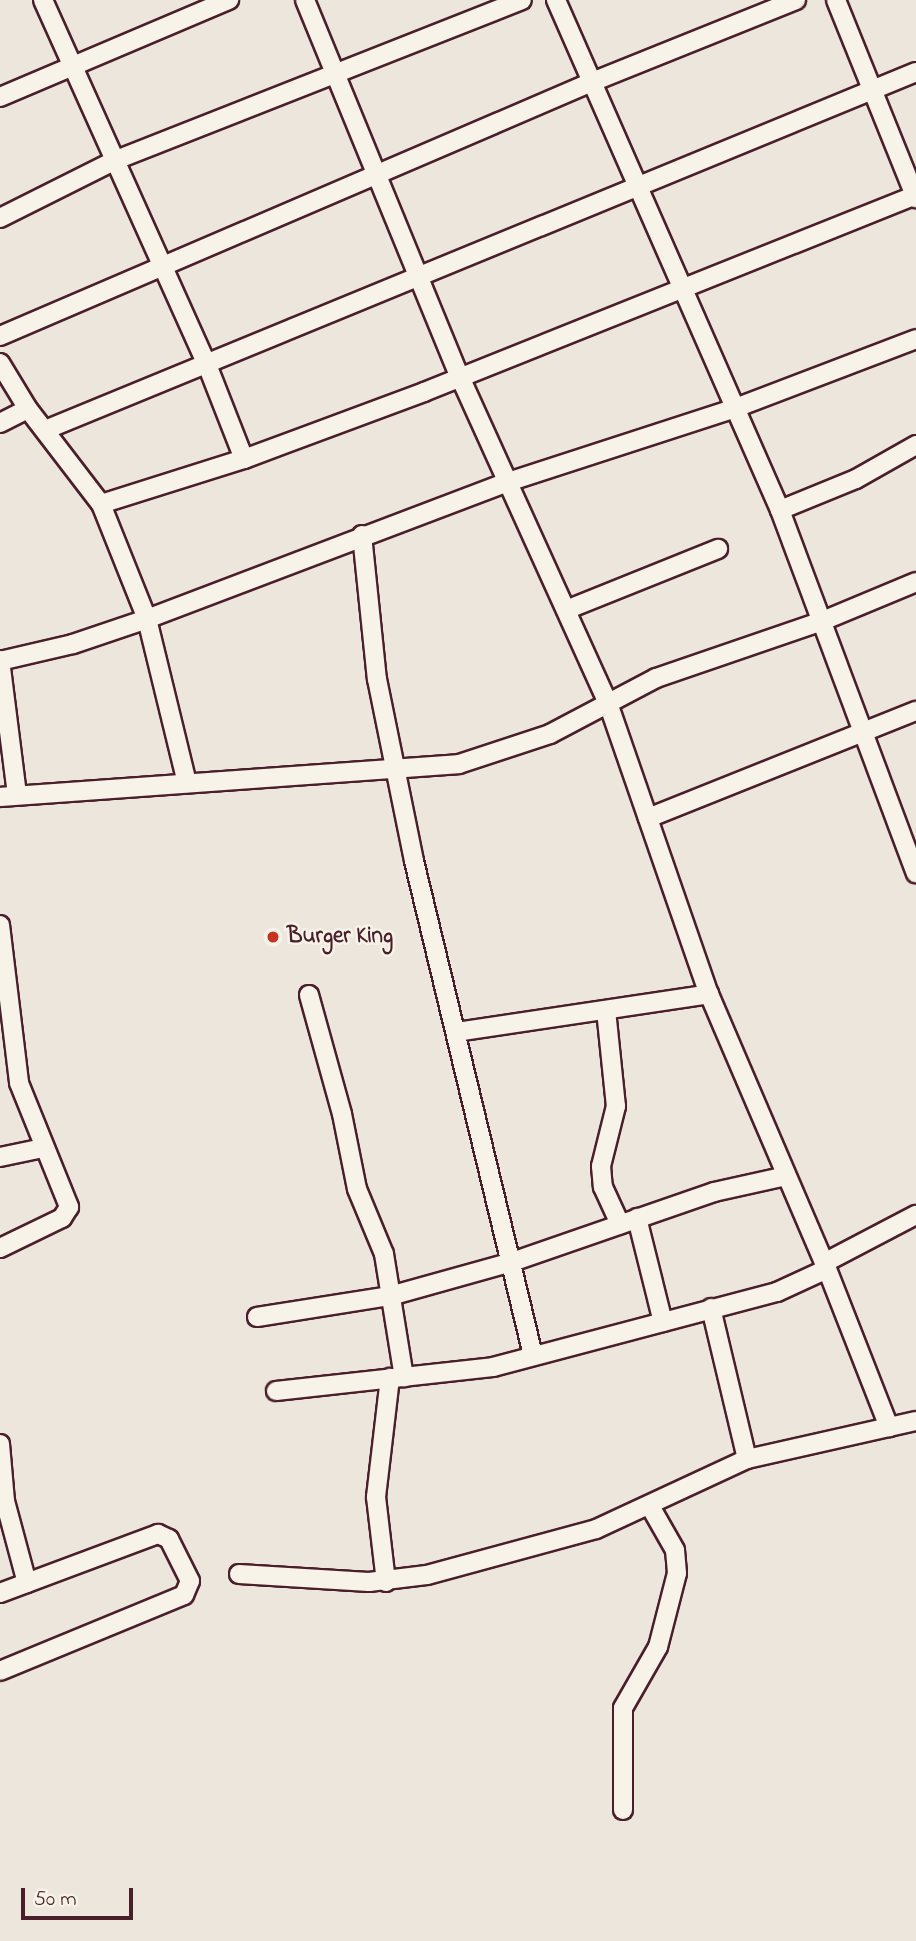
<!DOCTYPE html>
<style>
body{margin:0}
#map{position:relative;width:916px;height:1941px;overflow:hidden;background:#ece6dd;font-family:"Indie Flower",sans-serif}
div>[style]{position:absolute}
.roads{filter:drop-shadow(2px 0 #4a1f2b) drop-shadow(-2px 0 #4a1f2b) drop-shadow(0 2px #4a1f2b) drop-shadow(0 -2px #4a1f2b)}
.minor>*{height:18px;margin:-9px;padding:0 9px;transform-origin:9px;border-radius:9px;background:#f7f3e8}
.dots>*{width:19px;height:19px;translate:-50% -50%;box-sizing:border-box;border:4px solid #f7f3e8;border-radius:50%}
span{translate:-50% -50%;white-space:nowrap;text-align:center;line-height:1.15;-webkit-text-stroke:5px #f7f3e8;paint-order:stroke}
.poi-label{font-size:23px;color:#4a1f2b;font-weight:700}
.left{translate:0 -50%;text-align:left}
.scale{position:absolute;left:21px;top:1888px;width:112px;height:32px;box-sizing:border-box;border:4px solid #4a1f2b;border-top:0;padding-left:9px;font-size:21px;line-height:24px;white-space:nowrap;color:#4a1f2b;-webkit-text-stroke:5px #f7f3e8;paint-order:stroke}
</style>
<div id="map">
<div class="roads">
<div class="minor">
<div style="left:43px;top:0;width:397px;rotate:65.8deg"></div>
<div style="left:206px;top:362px;width:104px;rotate:68.6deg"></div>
<div style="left:305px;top:0;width:408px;rotate:67.7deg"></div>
<div style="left:460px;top:377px;width:358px;rotate:65.6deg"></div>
<div style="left:608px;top:703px;width:308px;rotate:70.9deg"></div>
<div style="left:709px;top:994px;width:299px;rotate:66.8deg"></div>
<div style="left:827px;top:1269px;width:170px;rotate:68.6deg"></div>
<div style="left:556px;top:0;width:557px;rotate:66.29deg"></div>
<div style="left:780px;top:510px;width:388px;rotate:69.5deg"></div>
<div style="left:836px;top:0;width:214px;rotate:68deg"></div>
<div style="left:0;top:97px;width:249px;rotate:-23deg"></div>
<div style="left:0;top:218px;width:130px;rotate:-26.6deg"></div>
<div style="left:116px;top:160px;width:436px;rotate:-21.5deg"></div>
<div style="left:0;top:336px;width:644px;rotate:-23.22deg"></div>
<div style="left:592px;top:82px;width:220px;rotate:-21.9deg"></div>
<div style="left:0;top:363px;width:54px;rotate:58.7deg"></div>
<div style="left:28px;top:409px;width:120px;rotate:52.5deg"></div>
<div style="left:101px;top:504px;width:124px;rotate:68.2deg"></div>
<div style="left:147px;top:619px;width:169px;rotate:76.3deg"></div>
<div style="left:0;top:423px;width:31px;rotate:-27deg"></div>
<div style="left:45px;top:430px;width:942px;rotate:-22.34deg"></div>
<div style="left:101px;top:504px;width:150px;rotate:-17.5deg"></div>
<div style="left:244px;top:459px;width:192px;rotate:-20.4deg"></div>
<div style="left:424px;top:392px;width:530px;rotate:-21.82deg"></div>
<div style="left:780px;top:510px;width:82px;rotate:-22.2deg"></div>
<div style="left:856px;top:479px;width:69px;rotate:-29.5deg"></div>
<div style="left:362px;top:535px;width:145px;rotate:84.1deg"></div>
<div style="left:377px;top:679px;width:186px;rotate:78.5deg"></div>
<div style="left:414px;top:861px;width:508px;rotate:76.46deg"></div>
<div style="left:566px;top:610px;width:164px;rotate:-21.9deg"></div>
<div style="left:0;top:660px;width:135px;rotate:82.8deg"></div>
<div style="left:0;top:661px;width:75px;rotate:-13.1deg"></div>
<div style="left:73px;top:644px;width:78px;rotate:-18.7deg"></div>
<div style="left:147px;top:619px;width:386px;rotate:-20.8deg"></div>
<div style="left:508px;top:482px;width:237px;rotate:-18deg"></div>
<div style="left:733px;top:409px;width:196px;rotate:-20.9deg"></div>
<div style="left:0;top:797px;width:460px;rotate:-4.1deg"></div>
<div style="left:459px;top:764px;width:96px;rotate:-18.2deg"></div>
<div style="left:550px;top:734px;width:120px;rotate:-27.8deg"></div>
<div style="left:656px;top:678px;width:173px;rotate:-18.9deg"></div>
<div style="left:820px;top:622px;width:104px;rotate:-22.6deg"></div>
<div style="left:648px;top:818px;width:289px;rotate:-21.8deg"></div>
<div style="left:0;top:925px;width:159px;rotate:83.1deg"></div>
<div style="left:19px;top:1083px;width:134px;rotate:68deg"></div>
<div style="left:69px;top:1207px;width:13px;rotate:122deg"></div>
<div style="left:62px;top:1218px;width:69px;rotate:154.2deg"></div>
<div style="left:309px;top:995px;width:123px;rotate:74.5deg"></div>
<div style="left:342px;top:1114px;width:76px;rotate:78.7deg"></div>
<div style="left:357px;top:1189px;width:70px;rotate:67.4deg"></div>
<div style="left:384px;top:1254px;width:125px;rotate:80.8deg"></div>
<div style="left:606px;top:1010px;width:97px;rotate:84.1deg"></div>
<div style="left:616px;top:1106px;width:62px;rotate:104deg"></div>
<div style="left:601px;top:1166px;width:21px;rotate:85deg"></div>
<div style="left:603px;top:1187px;width:41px;rotate:65.3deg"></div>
<div style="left:456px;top:1032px;width:256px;rotate:-8.5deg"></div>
<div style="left:0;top:1157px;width:44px;rotate:-11.8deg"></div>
<div style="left:637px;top:1218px;width:107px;rotate:76deg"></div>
<div style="left:824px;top:1263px;width:104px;rotate:-27.6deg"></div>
<div style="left:711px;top:1308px;width:155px;rotate:76.6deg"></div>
<div style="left:257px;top:1317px;width:135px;rotate:-9deg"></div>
<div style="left:390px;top:1296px;width:127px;rotate:-15.6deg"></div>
<div style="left:512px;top:1262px;width:214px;rotate:-19.1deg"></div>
<div style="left:714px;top:1192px;width:74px;rotate:-12.5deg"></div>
<div style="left:276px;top:1391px;width:218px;rotate:-6.3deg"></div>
<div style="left:493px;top:1367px;width:294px;rotate:-14.8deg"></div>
<div style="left:777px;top:1292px;width:55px;rotate:-24.7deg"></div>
<div style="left:0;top:1444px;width:57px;rotate:85deg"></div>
<div style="left:5px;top:1501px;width:85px;rotate:75deg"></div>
<div style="left:239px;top:1574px;width:130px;rotate:3.5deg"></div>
<div style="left:369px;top:1582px;width:58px;rotate:-6.9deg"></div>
<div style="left:427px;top:1575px;width:175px;rotate:-15.2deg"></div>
<div style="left:596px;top:1529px;width:166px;rotate:-24.9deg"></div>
<div style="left:747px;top:1459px;width:173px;rotate:-12.7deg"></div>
<div style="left:386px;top:1582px;width:86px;rotate:-96.7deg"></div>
<div style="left:376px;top:1497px;width:120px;rotate:-83.3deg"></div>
<div style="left:0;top:1593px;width:169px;rotate:-20.5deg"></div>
<div style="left:158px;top:1534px;width:12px;rotate:24deg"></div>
<div style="left:169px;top:1539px;width:47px;rotate:63.4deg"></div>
<div style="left:190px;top:1581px;width:15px;rotate:113deg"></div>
<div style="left:184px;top:1595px;width:199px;rotate:157.6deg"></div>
<div style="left:623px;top:1810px;width:102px;rotate:-90deg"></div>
<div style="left:623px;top:1708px;width:70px;rotate:-60.2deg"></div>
<div style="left:658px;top:1647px;width:76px;rotate:-75.6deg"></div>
<div style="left:677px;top:1573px;width:23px;rotate:-95deg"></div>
<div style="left:675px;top:1550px;width:48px;rotate:-119.7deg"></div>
</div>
</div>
<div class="dots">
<div style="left:273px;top:937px;background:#c8321e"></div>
</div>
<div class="poi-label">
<span class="left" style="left:287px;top:937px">Burger King</span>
</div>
<div class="scale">50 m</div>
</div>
